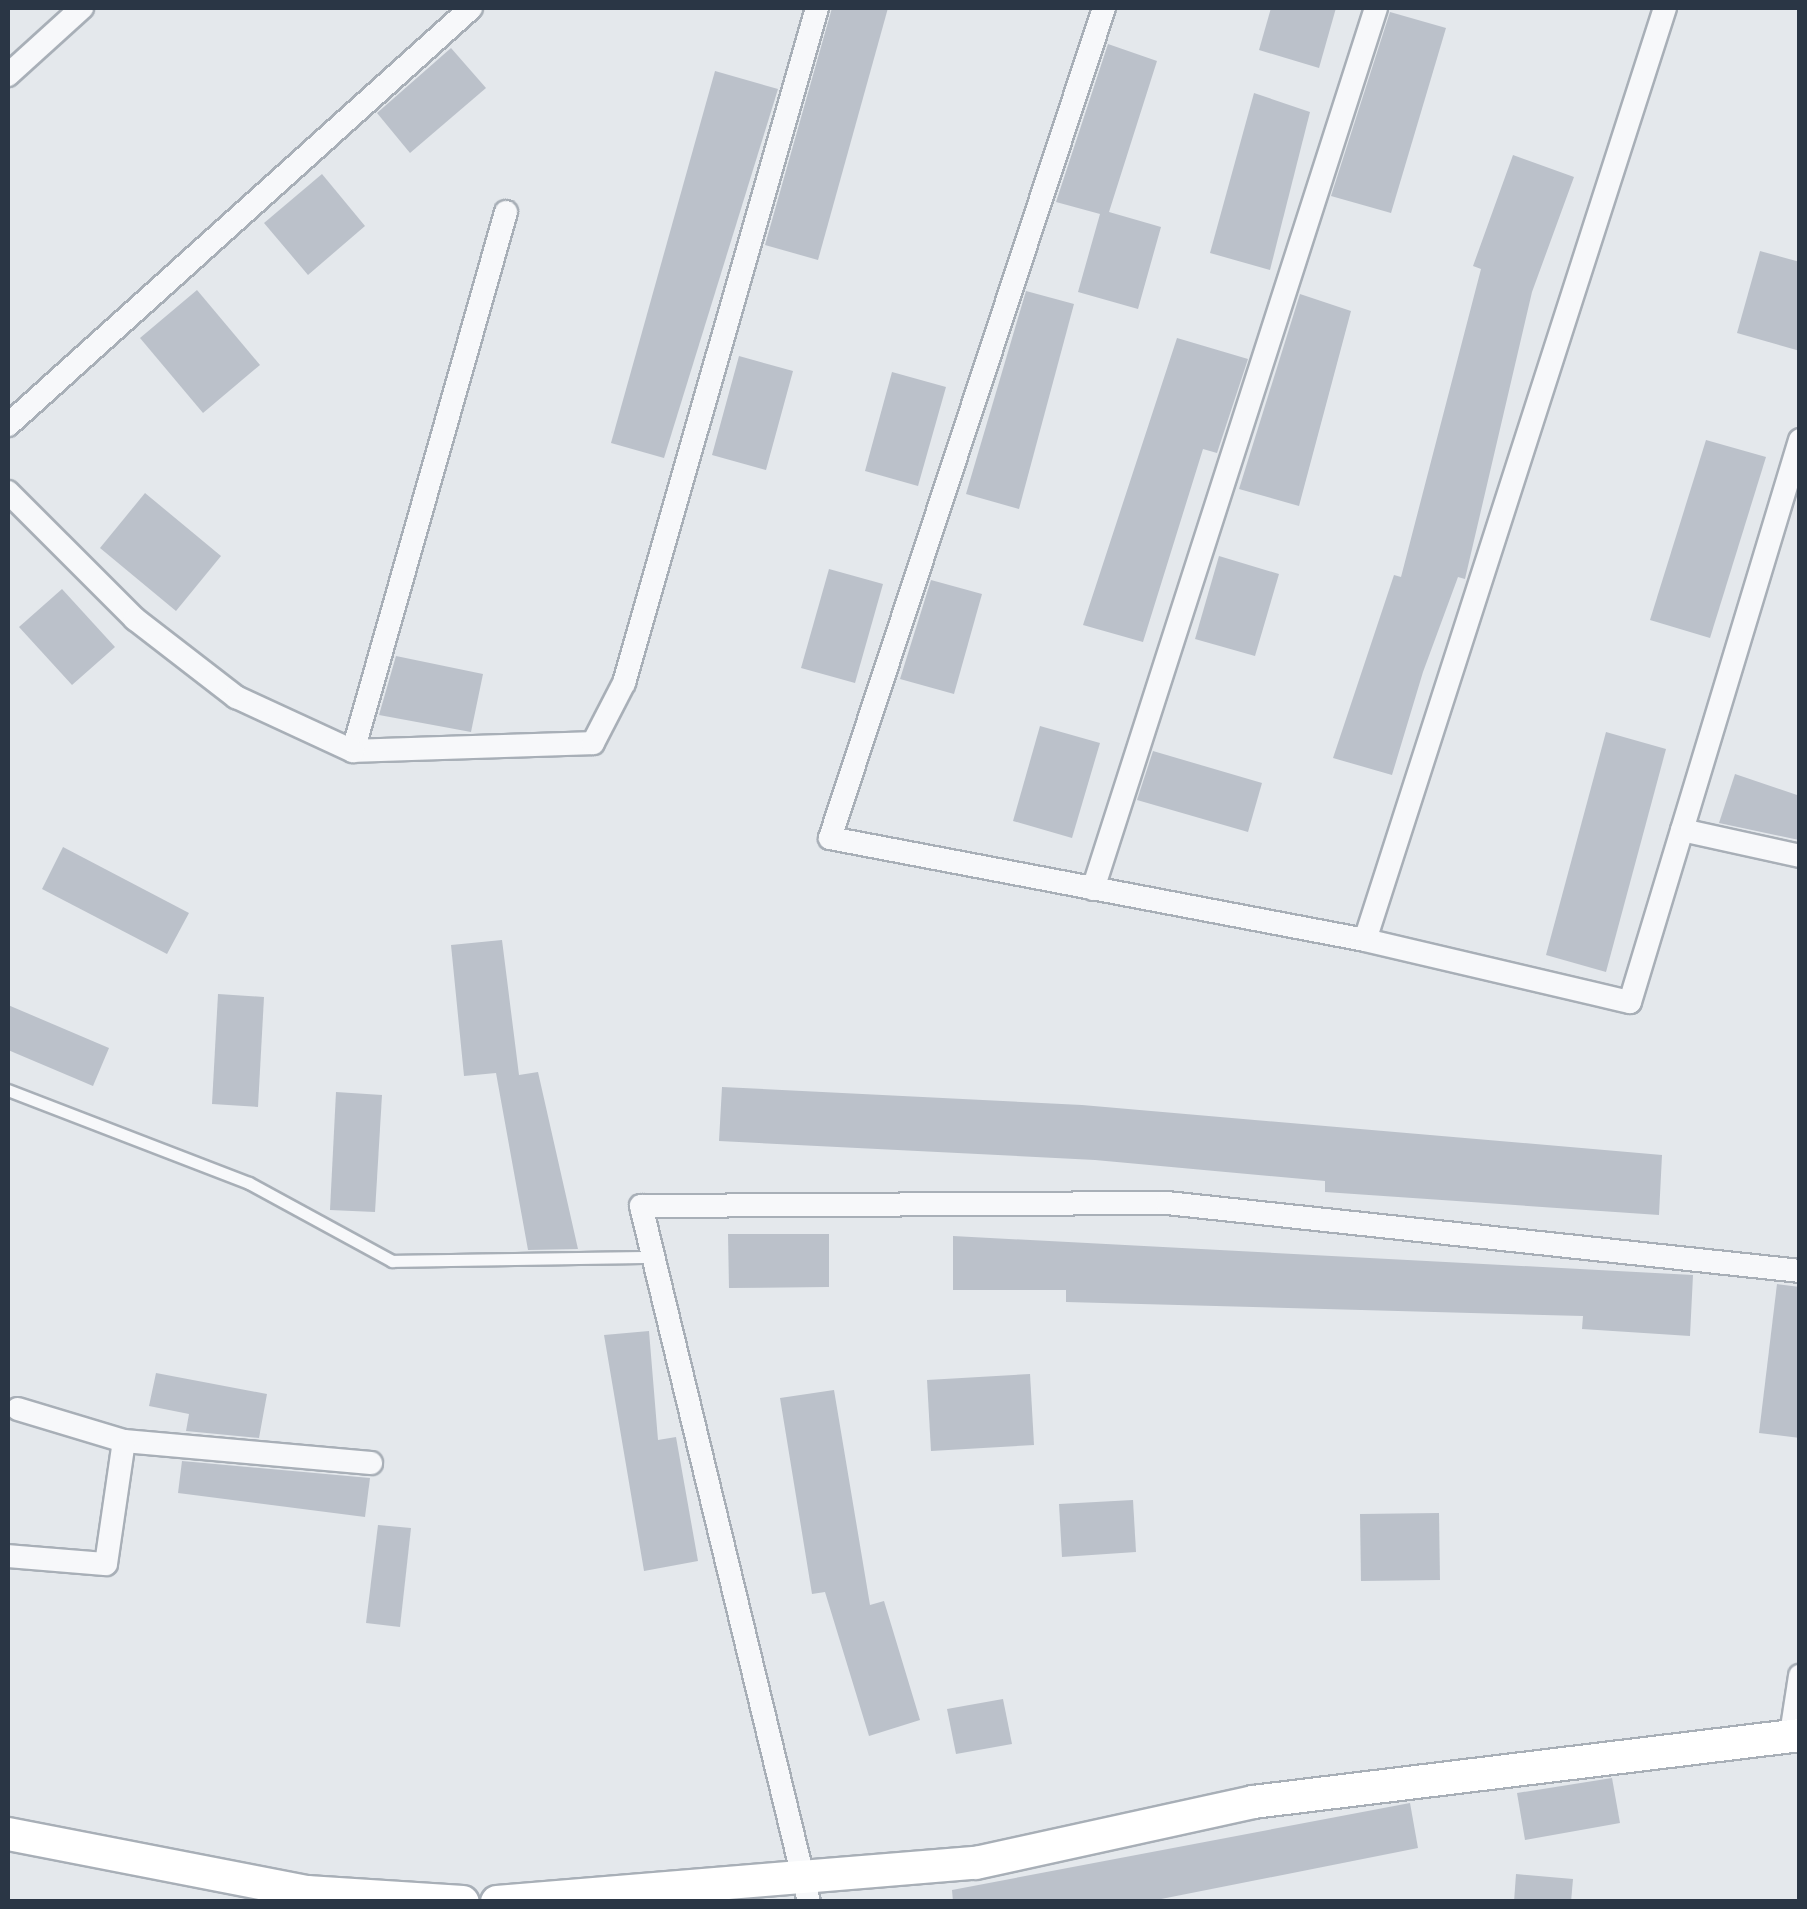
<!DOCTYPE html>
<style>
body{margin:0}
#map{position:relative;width:1807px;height:1909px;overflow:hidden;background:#e4e8ec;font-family:Quicksand,sans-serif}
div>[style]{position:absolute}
.building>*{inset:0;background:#bbc1ca}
.roads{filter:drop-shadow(2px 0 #a8afb7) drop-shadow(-2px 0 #a8afb7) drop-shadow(0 2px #a8afb7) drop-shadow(0 -2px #a8afb7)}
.lane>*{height:11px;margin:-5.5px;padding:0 5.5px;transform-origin:5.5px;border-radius:5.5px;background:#f7f8fa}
.street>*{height:22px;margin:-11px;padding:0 11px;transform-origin:11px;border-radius:11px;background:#f7f8fa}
.secondary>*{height:32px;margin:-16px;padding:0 16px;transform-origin:16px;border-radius:16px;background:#fff}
span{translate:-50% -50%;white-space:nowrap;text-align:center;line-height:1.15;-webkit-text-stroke:8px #f4f6f9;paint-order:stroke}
.frame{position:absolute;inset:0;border:10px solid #2a3645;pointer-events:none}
</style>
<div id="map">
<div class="building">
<div style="clip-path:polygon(832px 8px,888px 8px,818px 260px,765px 245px)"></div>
<div style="clip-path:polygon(1271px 8px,1336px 8px,1319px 68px,1259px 50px)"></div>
<div style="clip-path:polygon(1390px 12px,1446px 28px,1391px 213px,1331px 196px)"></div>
<div style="clip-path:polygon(1108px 44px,1157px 61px,1109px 212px,1161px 227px,1138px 309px,1078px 292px,1100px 214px,1056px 202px)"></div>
<div style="clip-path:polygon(451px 48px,486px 88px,410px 153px,377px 113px)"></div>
<div style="clip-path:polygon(715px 71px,778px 89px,664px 458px,611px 443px)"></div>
<div style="clip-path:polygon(1254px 93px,1310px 112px,1270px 270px,1210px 253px)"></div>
<div style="clip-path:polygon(1513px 155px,1574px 177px,1532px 292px,1465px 579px,1458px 577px,1423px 672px,1392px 775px,1333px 758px,1394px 575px,1401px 577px,1481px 269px,1473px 266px)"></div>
<div style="clip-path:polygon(322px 174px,365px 226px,308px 275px,264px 223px)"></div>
<div style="clip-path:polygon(1760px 251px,1800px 262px,1800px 351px,1737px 333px)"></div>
<div style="clip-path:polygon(197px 290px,260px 365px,203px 413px,140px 338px)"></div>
<div style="clip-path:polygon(1026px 291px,1074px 304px,1019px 509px,966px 494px)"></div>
<div style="clip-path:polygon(1300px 294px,1351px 311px,1299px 506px,1239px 489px)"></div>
<div style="clip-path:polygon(1177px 338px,1248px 359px,1217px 453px,1203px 449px,1143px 642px,1083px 625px)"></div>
<div style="clip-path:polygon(739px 356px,793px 371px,766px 470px,712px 455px)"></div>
<div style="clip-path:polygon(892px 372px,946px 387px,918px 486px,865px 471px)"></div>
<div style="clip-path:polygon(1706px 440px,1766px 457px,1710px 638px,1650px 620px)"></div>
<div style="clip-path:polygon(145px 493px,221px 556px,176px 611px,100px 548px)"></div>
<div style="clip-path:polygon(1219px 556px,1279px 574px,1255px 656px,1195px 639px)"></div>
<div style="clip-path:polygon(829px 569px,883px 584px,855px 683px,801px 668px)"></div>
<div style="clip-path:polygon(931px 580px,982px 594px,954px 694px,900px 679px)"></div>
<div style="clip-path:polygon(62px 589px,115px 647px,72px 685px,19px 627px)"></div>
<div style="clip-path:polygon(396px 656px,483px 674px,471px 732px,379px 715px)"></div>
<div style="clip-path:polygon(1040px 726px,1100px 743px,1072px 838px,1013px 821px)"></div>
<div style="clip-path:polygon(1606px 732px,1666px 749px,1606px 972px,1546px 955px)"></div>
<div style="clip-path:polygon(1153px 751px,1262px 783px,1248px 832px,1137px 800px)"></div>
<div style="clip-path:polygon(1735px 774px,1800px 796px,1799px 840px,1719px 823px)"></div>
<div style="clip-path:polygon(63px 847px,189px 913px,167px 954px,42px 889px)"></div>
<div style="clip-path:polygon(502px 940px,519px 1075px,538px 1072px,578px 1249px,528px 1250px,496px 1073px,464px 1076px,451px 945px)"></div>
<div style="clip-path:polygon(218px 994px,264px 997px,258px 1107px,212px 1104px)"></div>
<div style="clip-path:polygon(8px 1005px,109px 1048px,93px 1086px,8px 1050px)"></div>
<div style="clip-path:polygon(722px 1087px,1082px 1105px,1662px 1155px,1659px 1215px,1325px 1192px,1325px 1181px,1095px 1160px,719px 1141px)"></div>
<div style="clip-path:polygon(336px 1092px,382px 1095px,375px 1212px,330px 1210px)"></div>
<div style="clip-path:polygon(728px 1234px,829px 1234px,829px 1287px,729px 1288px)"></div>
<div style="clip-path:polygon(953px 1236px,1693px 1275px,1690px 1336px,1582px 1329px,1583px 1316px,1066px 1302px,1066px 1290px,953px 1290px)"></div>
<div style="clip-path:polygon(1777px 1284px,1800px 1287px,1800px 1438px,1759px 1433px)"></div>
<div style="clip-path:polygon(649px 1331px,658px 1440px,676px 1437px,698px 1561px,644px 1571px,604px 1335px)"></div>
<div style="clip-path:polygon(156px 1373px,267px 1394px,259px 1438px,186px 1431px,189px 1414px,149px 1406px)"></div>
<div style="clip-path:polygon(1030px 1374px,1034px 1445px,931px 1451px,927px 1380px)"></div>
<div style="clip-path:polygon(834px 1390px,870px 1605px,884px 1601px,920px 1720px,869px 1736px,825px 1592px,812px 1594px,780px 1398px)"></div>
<div style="clip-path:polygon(182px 1461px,370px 1478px,365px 1517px,178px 1493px)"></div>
<div style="clip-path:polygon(1133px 1500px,1136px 1552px,1062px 1557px,1059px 1504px)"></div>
<div style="clip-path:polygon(1439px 1513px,1440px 1580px,1361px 1581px,1360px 1514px)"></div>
<div style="clip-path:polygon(378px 1525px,411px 1528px,400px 1627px,366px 1623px)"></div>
<div style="clip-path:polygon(1003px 1699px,1012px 1744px,956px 1754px,947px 1709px)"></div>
<div style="clip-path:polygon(1612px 1778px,1620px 1823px,1525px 1840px,1517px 1793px)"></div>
<div style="clip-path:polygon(1410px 1803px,1418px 1848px,1146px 1902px,953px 1902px,952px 1890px)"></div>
<div style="clip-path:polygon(1516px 1874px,1573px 1879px,1571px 1902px,1514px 1902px)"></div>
</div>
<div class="roads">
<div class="lane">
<div style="left:8px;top:1090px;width:258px;rotate:21.1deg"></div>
<div style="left:249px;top:1183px;width:163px;rotate:28.6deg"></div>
<div style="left:392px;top:1261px;width:261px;rotate:-0.9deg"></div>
</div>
<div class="street">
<div style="left:1104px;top:8px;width:874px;rotate:108.27deg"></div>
<div style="left:830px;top:838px;width:545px;rotate:10.79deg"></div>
<div style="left:1665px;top:8px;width:979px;rotate:107.84deg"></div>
<div style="left:1365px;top:940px;width:272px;rotate:13.2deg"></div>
<div style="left:1630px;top:1002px;width:587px;rotate:-73.17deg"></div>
<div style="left:8px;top:75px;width:100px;rotate:-42.2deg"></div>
<div style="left:506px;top:212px;width:560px;rotate:105.85deg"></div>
<div style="left:353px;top:751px;width:240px;rotate:-1.9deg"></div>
<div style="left:593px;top:743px;width:68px;rotate:-62.7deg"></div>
<div style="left:624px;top:683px;width:702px;rotate:-74.04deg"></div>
<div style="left:8px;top:425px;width:623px;rotate:-42.01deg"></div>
<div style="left:8px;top:492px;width:180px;rotate:45deg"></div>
<div style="left:135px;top:619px;width:128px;rotate:37.7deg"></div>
<div style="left:236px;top:697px;width:129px;rotate:24.8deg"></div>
<div style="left:1682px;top:830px;width:121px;rotate:12.4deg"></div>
<div style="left:1093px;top:889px;width:925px;rotate:-72.19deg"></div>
<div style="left:124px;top:1441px;width:248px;rotate:5.1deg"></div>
<div style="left:8px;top:1556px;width:98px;rotate:4.7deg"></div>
<div style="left:106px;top:1564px;width:124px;rotate:-81.7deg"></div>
<div style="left:124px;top:1441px;width:111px;rotate:-163.2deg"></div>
<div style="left:1791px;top:1734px;width:59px;rotate:-81.2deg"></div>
<div style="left:809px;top:1902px;width:716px;rotate:-103.57deg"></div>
<div style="left:641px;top:1206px;width:526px;rotate:-0.33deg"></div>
<div style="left:1167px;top:1203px;width:637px;rotate:6.13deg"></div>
</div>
<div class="secondary">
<div style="left:8px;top:1834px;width:305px;rotate:11deg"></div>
<div style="left:307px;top:1892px;width:156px;rotate:3.7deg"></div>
<div style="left:497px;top:1902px;width:481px;rotate:-4.7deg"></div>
<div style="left:976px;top:1863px;width:284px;rotate:-12.4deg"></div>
<div style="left:1253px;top:1802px;width:551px;rotate:-6.98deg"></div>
</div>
</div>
<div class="frame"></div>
</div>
